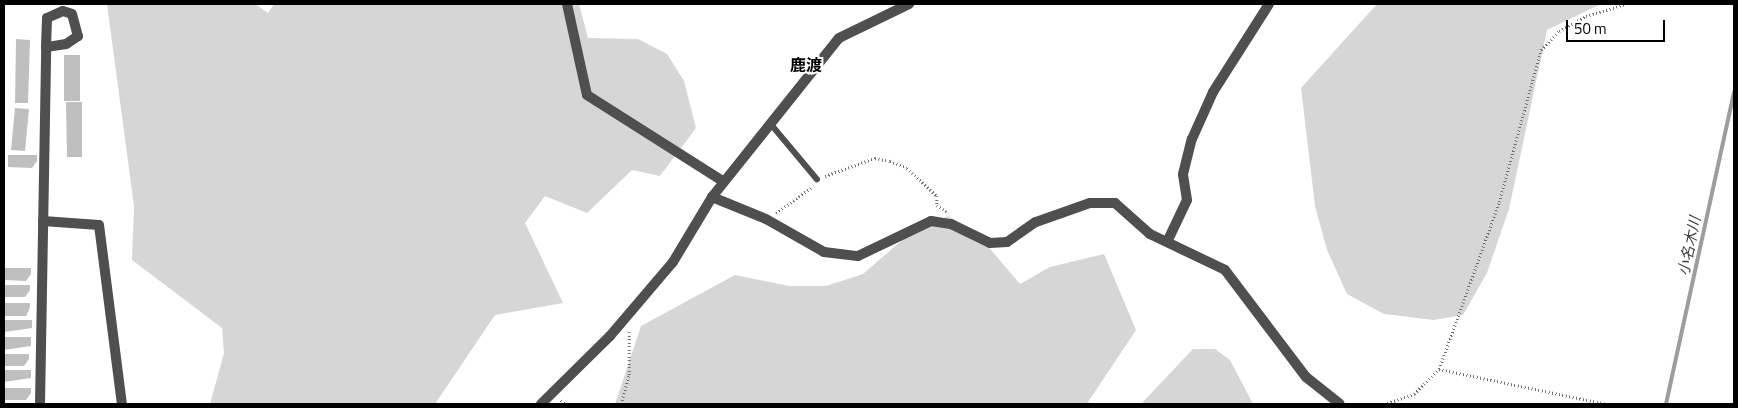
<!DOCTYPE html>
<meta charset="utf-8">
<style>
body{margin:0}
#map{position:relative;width:1738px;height:408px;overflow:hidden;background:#fff;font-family:"Titillium Web","Noto Sans JP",sans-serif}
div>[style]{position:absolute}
.green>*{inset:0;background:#d6d6d6}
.stream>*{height:4px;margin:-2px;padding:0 2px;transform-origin:2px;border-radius:2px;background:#9d9d9d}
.building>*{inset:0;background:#bfbfbf}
.path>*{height:2.5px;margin-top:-1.25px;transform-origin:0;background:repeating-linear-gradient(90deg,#717171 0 1px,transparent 0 3.5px)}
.lane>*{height:5.5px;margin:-2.75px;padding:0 2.75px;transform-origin:2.75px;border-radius:2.75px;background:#4f4f4f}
.street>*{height:10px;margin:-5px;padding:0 5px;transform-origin:5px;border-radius:5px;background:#4f4f4f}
span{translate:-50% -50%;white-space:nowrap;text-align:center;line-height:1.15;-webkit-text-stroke:4px #fff;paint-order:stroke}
.water-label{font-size:15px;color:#3e3e3e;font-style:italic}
.quarter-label{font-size:16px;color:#000;font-weight:700}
.frame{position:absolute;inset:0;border:5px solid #000;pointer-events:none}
.scale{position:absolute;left:1566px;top:20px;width:99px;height:22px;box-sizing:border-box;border:2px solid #000;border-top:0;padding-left:6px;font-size:15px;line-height:18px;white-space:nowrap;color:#000;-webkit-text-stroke:4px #fff;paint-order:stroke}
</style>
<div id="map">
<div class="green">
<div style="clip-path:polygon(107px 4px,255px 4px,268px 13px,274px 4px,579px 4px,588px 38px,638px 39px,667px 54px,684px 81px,696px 128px,660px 176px,632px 170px,587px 213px,545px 196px,525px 223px,563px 303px,495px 315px,435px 404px,210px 404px,224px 353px,222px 328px,132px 260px,134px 206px)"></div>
<div style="clip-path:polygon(1377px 4px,1601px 4px,1547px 30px,1509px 209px,1487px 273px,1463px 315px,1434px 320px,1384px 314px,1347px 294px,1327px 250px,1315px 206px,1301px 88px)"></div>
<div style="clip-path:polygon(948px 216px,975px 231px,1020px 284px,1050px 267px,1104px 254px,1136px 330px,1088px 402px,1096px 404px,615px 404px,641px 326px,735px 275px,789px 286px,826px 286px,863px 274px,907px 236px)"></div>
<div style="clip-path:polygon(1193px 349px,1215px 349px,1230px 360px,1253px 404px,1141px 404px)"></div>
</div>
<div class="stream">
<div style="left:1666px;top:404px;width:319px;rotate:-77.7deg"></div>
</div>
<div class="building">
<div style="clip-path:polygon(16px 39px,30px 40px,28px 103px,15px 103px)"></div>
<div style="clip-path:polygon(64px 55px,80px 55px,80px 101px,64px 101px)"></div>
<div style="clip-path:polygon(66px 102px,82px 102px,82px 157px,67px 157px)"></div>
<div style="clip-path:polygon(15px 108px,29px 109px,25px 151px,11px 150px)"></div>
<div style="clip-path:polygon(8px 155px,37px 155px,37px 161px,32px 168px,8px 167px)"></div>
<div style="clip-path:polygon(4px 268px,31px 268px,31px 274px,26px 281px,4px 280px)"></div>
<div style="clip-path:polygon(4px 285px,30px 285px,30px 290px,25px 297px,4px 297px)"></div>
<div style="clip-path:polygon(4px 303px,30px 303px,30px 307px,26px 316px,4px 316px)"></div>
<div style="clip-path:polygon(4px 320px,32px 320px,32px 328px,4px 332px)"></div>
<div style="clip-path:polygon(4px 337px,31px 337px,31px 346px,4px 350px)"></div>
<div style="clip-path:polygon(4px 354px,29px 354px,29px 359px,24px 366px,4px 366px)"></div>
<div style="clip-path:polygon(4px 370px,31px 370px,31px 378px,4px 382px)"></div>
<div style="clip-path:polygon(4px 388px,31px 388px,31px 393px,26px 400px,4px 400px)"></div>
</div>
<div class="path">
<div style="left:825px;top:176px;width:53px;rotate:-19.8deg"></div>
<div style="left:875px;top:158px;width:15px;rotate:11deg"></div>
<div style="left:890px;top:161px;width:18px;rotate:22deg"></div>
<div style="left:907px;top:168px;width:41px;rotate:43deg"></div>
<div style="left:937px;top:196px;width:9px;rotate:90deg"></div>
<div style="left:937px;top:205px;width:14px;rotate:36deg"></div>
<div style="left:776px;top:213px;width:44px;rotate:-35.8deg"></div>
<div style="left:1439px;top:369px;width:172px;rotate:11.8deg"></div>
<div style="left:561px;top:400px;width:6px;rotate:45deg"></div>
<div style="left:621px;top:404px;width:30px;rotate:-75deg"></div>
<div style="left:629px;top:375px;width:43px;rotate:-90deg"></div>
<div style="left:1384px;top:404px;width:32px;rotate:-18deg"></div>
<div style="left:1414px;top:394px;width:35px;rotate:-45deg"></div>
<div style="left:1439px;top:369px;width:177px;rotate:-70.2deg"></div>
<div style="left:1499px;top:202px;width:158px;rotate:-74.6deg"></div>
<div style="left:1541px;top:50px;width:26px;rotate:-47deg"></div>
<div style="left:1559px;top:31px;width:31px;rotate:-29deg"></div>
<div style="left:1586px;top:16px;width:42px;rotate:-16.7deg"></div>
</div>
<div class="lane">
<div style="left:771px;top:124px;width:72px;rotate:50.1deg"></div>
</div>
<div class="street">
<div style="left:567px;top:4px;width:93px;rotate:77.6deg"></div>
<div style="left:587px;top:95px;width:162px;rotate:32.4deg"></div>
<div style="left:712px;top:197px;width:58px;rotate:22.2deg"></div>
<div style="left:766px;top:219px;width:67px;rotate:29.6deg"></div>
<div style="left:824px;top:252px;width:34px;rotate:7deg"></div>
<div style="left:858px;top:256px;width:81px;rotate:-25.6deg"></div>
<div style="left:931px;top:221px;width:20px;rotate:9deg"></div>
<div style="left:951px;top:224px;width:43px;rotate:26deg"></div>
<div style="left:990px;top:243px;width:17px;rotate:-3deg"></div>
<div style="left:1007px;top:242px;width:35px;rotate:-35deg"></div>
<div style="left:1036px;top:222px;width:57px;rotate:-19.4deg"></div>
<div style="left:1090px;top:203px;width:25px"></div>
<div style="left:1115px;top:203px;width:47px;rotate:41.5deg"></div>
<div style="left:1150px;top:234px;width:83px;rotate:25.6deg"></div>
<div style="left:1225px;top:270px;width:134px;rotate:52.9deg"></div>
<div style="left:1306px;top:377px;width:43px;rotate:38.5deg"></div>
<div style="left:43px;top:221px;width:56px;rotate:4.1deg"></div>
<div style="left:99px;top:225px;width:180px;rotate:82.7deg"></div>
<div style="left:1168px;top:240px;width:44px;rotate:-64.6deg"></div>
<div style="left:1187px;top:200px;width:26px;rotate:-99deg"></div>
<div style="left:1183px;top:174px;width:36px;rotate:-76deg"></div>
<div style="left:1192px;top:139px;width:51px;rotate:-65.9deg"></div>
<div style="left:1213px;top:92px;width:104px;rotate:-57.5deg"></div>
<div style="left:40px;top:404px;width:357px;rotate:-89deg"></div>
<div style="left:46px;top:47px;width:29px;rotate:-88deg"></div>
<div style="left:47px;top:18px;width:17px;rotate:-24deg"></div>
<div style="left:63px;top:11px;width:9px;rotate:18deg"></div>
<div style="left:72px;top:14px;width:23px;rotate:75deg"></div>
<div style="left:78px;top:36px;width:14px;rotate:146deg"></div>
<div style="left:66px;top:44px;width:20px;rotate:171deg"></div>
<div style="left:541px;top:404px;width:97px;rotate:-44.6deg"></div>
<div style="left:610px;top:336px;width:97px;rotate:-49.6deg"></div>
<div style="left:673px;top:262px;width:76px;rotate:-59deg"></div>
<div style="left:712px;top:197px;width:203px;rotate:-51.4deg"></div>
<div style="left:839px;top:38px;width:78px;rotate:-25.9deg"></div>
</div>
<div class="water-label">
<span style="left:1689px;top:246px;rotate:-78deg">小名木川</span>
</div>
<div class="quarter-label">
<span style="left:806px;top:65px">鹿渡</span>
</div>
<div class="frame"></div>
<div class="scale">50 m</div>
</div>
